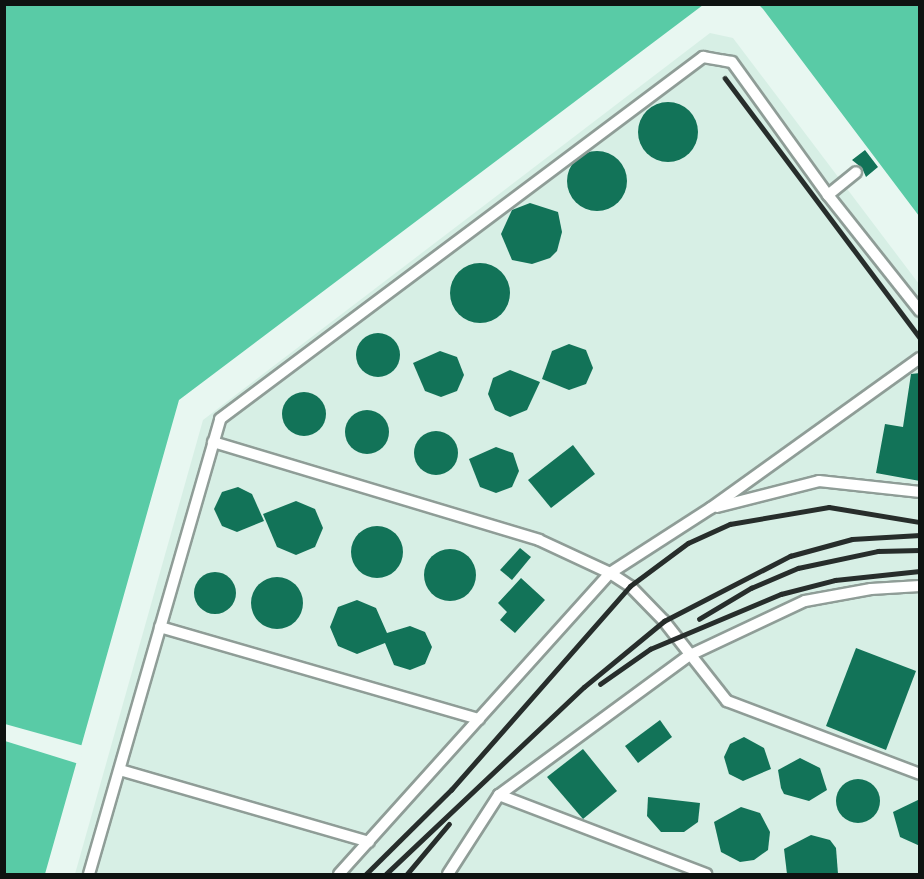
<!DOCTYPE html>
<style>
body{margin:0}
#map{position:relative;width:924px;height:879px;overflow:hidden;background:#e8f7f1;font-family:Figtree,sans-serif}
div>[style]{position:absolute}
.built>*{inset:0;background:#d7efe5}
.water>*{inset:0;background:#59cba6}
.pier>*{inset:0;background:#e8f7f1}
.building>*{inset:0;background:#127358}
.round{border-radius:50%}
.roads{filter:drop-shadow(2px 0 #8f9d97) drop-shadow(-2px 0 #8f9d97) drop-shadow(0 2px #8f9d97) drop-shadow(0 -2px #8f9d97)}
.lane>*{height:10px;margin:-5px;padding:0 5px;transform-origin:5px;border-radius:5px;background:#fff}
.rail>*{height:4.5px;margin:-2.25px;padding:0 2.25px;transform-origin:2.25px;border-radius:2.25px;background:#272d2b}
span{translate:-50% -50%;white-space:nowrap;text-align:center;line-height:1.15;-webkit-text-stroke:5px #fff;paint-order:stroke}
.frame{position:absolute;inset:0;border:6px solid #0e1311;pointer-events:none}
</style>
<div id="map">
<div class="built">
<div style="clip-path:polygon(710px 33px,733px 38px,919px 284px,919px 874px,75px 874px,203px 420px)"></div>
</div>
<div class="water">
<div style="clip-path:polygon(5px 5px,703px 5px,179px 400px,45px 874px,5px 874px)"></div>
<div style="clip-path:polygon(759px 5px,919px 5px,919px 216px,763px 9px)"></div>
</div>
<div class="pier">
<div style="clip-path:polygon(5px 724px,84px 746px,79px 764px,5px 741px)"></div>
</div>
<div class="building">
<div class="round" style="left:638px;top:102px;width:60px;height:60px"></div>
<div style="clip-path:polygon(865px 150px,878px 167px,866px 177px,862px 168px,852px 160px)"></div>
<div class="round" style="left:567px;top:151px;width:60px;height:60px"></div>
<div style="clip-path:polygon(530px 203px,558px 212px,562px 232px,557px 251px,550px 258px,532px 264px,512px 260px,501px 234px,512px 210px)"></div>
<div class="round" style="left:450px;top:263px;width:60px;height:60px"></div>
<div class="round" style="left:356px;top:333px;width:44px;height:44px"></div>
<div style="clip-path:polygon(569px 344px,586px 350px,593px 368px,586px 384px,569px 390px,542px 379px,552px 351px)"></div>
<div style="clip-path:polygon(440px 351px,457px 357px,464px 375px,457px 391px,441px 397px,425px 391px,413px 363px)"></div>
<div style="clip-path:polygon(510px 370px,540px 382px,527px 410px,510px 417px,495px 410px,488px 394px,493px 378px)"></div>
<div style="clip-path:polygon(920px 373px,920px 481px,876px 473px,885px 424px,903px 427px,911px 374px)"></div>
<div class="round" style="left:282px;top:392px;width:44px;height:44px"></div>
<div class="round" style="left:345px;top:410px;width:44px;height:44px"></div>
<div class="round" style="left:414px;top:431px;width:44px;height:44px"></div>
<div style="clip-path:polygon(573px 445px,595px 474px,551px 508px,528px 480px)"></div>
<div style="clip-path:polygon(496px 447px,513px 453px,519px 471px,512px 487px,496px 493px,480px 487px,469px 459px)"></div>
<div style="clip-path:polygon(238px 487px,252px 494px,264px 521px,237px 532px,222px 526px,214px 509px,222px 492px)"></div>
<div style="clip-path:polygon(296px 501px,315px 509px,323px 528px,315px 547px,296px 555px,277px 547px,263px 514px)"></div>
<div class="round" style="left:351px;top:526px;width:52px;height:52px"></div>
<div style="clip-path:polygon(520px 548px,531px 557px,512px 580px,500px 570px)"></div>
<div class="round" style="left:424px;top:549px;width:52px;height:52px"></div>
<div class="round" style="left:194px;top:572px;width:42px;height:42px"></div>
<div class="round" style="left:251px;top:577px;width:52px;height:52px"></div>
<div style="clip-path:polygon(521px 578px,545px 600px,515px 633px,500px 620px,507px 612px,498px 603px)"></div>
<div style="clip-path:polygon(357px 600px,376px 608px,387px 633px,410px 626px,425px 632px,432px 647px,425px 664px,410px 670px,394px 665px,385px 643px,357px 654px,338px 646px,330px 627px,338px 607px)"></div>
<div style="clip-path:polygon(856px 648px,916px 671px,886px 750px,826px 726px)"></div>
<div style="clip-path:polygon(660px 720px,672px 737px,638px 763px,625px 746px)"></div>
<div style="clip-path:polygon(744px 737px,764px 748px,771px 769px,743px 781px,729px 774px,724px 757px,730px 744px)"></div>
<div style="clip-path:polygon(583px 749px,617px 791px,583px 819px,547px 777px)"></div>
<div style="clip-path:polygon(800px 758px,820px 768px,827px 790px,809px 801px,784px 794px,781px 788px,778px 770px)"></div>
<div class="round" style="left:836px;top:779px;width:44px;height:44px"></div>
<div style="clip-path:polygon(648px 797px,700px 803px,698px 822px,684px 832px,661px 832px,647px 816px)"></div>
<div style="clip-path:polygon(920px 799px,920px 846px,900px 837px,893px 812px)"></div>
<div style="clip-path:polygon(741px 807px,760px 813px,770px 832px,768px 850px,754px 860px,740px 862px,721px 852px,714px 822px)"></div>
<div style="clip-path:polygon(811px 835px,830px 840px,836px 848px,838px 874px,787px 874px,784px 849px)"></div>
</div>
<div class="roads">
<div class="lane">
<div style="left:828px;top:195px;width:36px;rotate:-39deg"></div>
<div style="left:213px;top:442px;width:340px;rotate:16.7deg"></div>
<div style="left:539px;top:540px;width:78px;rotate:24.9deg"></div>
<div style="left:610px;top:573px;width:24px;rotate:33deg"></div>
<div style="left:630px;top:586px;width:49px;rotate:45.8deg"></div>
<div style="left:664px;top:621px;width:102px;rotate:51.8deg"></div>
<div style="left:727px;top:701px;width:206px;rotate:20.7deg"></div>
<div style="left:717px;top:507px;width:105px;rotate:-14.3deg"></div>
<div style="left:819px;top:481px;width:102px;rotate:6.2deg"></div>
<div style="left:160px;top:627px;width:332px;rotate:16.1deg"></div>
<div style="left:120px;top:770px;width:259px;rotate:16.1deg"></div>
<div style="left:499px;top:795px;width:222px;rotate:20.9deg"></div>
<div style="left:89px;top:874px;width:473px;rotate:-73.9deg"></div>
<div style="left:220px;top:419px;width:604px;rotate:-36.85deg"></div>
<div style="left:703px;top:57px;width:29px;rotate:10deg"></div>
<div style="left:732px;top:62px;width:164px;rotate:54.2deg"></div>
<div style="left:828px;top:195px;width:148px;rotate:51.6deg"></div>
<div style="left:339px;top:874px;width:405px;rotate:-48deg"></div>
<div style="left:610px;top:573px;width:120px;rotate:-32.8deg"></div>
<div style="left:711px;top:508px;width:257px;rotate:-35.7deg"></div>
<div style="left:448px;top:874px;width:94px;rotate:-57.2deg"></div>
<div style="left:499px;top:795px;width:235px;rotate:-36.3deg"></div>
<div style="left:688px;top:656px;width:129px;rotate:-25.2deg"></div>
<div style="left:805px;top:601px;width:67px;rotate:-10.3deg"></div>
<div style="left:871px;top:589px;width:49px;rotate:-3.5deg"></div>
</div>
</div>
<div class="rail">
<div style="left:725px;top:78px;width:325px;rotate:53.1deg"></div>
<div style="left:699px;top:619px;width:61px;rotate:-30.8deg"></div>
<div style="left:751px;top:588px;width:51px;rotate:-23.1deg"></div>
<div style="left:798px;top:568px;width:82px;rotate:-12deg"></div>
<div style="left:878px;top:551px;width:42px;rotate:-1.4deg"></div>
<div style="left:600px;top:684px;width:61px;rotate:-35deg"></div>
<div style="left:650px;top:649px;width:142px;rotate:-22.8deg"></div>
<div style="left:781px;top:594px;width:56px;rotate:-14.5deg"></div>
<div style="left:835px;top:580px;width:85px;rotate:-6deg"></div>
<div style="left:366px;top:874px;width:120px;rotate:-44.7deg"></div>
<div style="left:451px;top:790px;width:271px;rotate:-48.7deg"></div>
<div style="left:630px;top:586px;width:72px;rotate:-36.6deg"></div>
<div style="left:688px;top:543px;width:46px;rotate:-24.3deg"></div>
<div style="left:730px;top:524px;width:100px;rotate:-9.7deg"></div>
<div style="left:829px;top:507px;width:92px;rotate:9.4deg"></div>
<div style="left:386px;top:874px;width:272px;rotate:-43.4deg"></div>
<div style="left:584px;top:687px;width:104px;rotate:-39.5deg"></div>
<div style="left:664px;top:621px;width:142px;rotate:-27.3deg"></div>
<div style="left:790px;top:556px;width:64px;rotate:-15.3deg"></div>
<div style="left:852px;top:539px;width:68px;rotate:-3.4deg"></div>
<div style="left:407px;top:874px;width:65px;rotate:-50deg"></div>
</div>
<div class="frame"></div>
</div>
